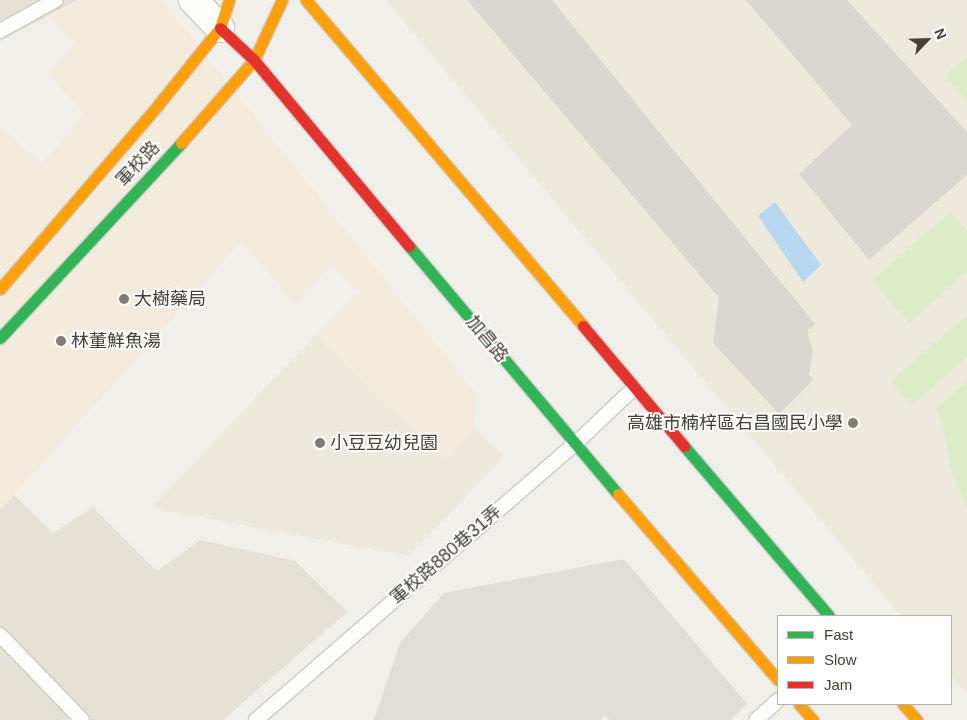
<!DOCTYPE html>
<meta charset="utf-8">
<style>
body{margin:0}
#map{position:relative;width:967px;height:720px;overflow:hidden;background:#f0efe9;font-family:Arial,"Noto Sans TC",sans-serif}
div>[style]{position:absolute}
.residential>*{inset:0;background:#e5e1d6}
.commercial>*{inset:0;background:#f3ebdb}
.education>*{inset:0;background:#eeeadb}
.green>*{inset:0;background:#dcecc8}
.parking>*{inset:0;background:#dfded9}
.water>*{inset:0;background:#b7d6f0}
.building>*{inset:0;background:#dad7d1}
.roads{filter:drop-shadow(1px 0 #ceccc6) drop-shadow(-1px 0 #ceccc6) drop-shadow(0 1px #ceccc6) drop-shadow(0 -1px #ceccc6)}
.lane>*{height:14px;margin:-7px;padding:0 7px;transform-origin:7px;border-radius:7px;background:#fdfdfc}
.street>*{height:28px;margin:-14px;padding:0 14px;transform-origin:14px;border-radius:14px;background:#fdfdfc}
.fast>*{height:11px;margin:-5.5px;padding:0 5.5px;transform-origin:5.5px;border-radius:5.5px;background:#30b455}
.slow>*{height:11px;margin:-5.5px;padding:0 5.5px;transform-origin:5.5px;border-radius:5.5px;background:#ff9f0a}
.jam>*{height:11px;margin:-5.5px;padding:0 5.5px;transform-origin:5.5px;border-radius:5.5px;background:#e5322d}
.dots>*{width:14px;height:14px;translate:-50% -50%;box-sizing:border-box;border:2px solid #fff;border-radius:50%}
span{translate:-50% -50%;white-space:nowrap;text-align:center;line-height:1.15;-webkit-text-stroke:4px #fff;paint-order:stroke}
.street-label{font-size:18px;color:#464035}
.poi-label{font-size:18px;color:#464035}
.left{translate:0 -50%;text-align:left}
.right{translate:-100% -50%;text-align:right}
.legend{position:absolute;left:777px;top:615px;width:175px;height:90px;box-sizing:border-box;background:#fff;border:1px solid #b5b3ae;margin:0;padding:6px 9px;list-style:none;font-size:15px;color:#464035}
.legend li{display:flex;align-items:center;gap:10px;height:25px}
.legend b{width:25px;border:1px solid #b5b3ae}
.north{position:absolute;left:902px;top:15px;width:50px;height:50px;-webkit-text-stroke:4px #fff;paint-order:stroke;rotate:66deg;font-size:14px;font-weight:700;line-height:20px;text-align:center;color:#464035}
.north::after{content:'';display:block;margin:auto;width:18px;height:22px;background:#464035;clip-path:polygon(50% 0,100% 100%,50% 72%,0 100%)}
</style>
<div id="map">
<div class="residential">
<div style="clip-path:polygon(0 0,78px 0,0 41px)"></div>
<div style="clip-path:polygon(14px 495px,53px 533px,93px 507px,157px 571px,201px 540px,295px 561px,347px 612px,223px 720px,0 720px,0 510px)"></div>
</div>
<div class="commercial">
<div style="clip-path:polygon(82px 0,161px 0,476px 394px,475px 429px,445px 460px,316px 335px,359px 292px,332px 265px,295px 305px,242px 241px,0 510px,0 126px,42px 164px,84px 115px,49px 73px,76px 43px,50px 18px)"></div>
</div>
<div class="education">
<div style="clip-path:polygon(386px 0,967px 0,967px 695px,951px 676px,951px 616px,901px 616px)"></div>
<div style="clip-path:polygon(316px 335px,445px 460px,475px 429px,504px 456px,409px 556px,151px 508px)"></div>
</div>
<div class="green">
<div style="clip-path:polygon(967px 56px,967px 102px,945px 76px)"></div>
<div style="clip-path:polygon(950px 212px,967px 231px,967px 271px,909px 323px,872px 280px)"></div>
<div style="clip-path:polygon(967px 315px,967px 356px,912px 406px,891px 380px)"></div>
<div style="clip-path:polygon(967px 381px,967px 507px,951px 470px,944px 430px,936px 408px)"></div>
</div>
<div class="parking">
<div style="clip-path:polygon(624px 559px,747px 704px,731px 720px,609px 720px,605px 715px,600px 720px,374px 720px,400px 643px,444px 593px)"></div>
</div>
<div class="water">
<div style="clip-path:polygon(775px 202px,821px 265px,803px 282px,758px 216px)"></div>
</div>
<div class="building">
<div style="clip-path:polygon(467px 0,552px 0,815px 324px,807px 331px,813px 351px,809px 374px,813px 380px,779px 414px,713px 343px,719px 298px)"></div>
<div style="clip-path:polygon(746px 0,847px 0,967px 132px,967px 175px,869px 260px,799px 174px,852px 125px)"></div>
</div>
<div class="roads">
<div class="lane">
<div style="left:0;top:31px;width:64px;rotate:-29deg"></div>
<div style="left:0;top:635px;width:118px;rotate:46deg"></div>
<div style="left:256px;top:720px;width:422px;rotate:-40.9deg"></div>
<div style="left:575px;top:444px;width:81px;rotate:-43.5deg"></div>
<div style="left:756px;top:720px;width:30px;rotate:-42deg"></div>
</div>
<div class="street">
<div style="left:193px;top:0;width:39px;rotate:46deg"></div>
</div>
<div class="fast">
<div style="left:409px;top:246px;width:324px;rotate:49.9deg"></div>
<div style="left:0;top:338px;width:266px;rotate:-47.1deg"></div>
<div style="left:684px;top:446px;width:223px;rotate:49.5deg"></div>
</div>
<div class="slow">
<div style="left:306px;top:0;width:428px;rotate:49.6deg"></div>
<div style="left:181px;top:143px;width:111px;rotate:-48.7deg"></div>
<div style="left:254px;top:60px;width:66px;rotate:-65deg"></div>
<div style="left:0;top:289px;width:243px;rotate:-49.3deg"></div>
<div style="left:158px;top:105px;width:99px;rotate:-51.2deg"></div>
<div style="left:220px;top:28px;width:29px;rotate:-72deg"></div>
<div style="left:618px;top:494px;width:245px;rotate:49.3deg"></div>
<div style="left:799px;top:704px;width:21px;rotate:49deg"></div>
<div style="left:903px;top:704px;width:21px;rotate:49deg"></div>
</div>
<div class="jam">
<div style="left:220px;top:28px;width:47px;rotate:43.3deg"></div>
<div style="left:254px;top:60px;width:242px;rotate:50.2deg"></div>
<div style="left:583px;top:326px;width:157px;rotate:49.9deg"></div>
</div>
</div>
<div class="dots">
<div style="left:124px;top:299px;background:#827d74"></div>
<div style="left:61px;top:341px;background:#827d74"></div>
<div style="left:853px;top:423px;background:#827d74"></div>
<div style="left:320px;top:443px;background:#827d74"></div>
</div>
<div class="street-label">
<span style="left:138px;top:164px;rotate:-47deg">軍校路</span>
<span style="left:487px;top:339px;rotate:50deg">加昌路</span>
<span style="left:446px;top:555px;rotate:-41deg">軍校路880巷31弄</span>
</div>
<div class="poi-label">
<span class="left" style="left:134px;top:299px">大樹藥局</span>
<span class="left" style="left:71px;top:341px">林董鮮魚湯</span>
<span class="right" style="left:843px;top:423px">高雄市楠梓區右昌國民小學</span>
<span class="left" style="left:330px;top:443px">小豆豆幼兒園</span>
</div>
<ul class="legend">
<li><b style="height:6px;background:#30b455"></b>Fast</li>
<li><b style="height:6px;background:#ff9f0a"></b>Slow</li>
<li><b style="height:6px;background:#e5322d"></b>Jam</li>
</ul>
<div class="north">N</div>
</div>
